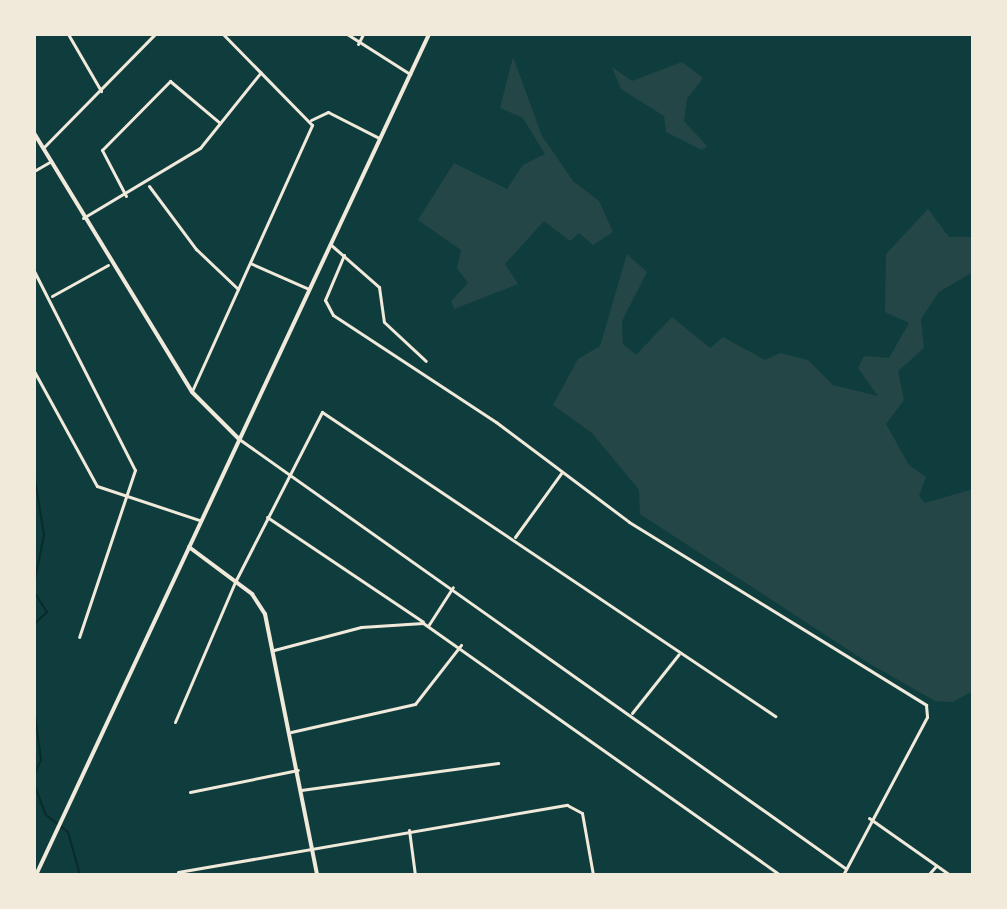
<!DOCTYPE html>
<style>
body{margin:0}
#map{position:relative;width:1007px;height:909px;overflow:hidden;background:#0f3d3e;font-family:"Noto Sans",sans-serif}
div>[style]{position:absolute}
.green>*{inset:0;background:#244646}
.stream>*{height:2px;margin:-1px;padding:0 1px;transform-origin:1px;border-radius:1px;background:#0a2a2b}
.minor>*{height:3px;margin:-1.5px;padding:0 1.5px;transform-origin:1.5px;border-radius:1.5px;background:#f1e9da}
.tertiary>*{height:4px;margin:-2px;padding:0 2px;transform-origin:2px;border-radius:2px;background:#f1e9da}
span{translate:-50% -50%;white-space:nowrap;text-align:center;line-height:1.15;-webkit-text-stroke:6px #f1e9da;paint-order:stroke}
.frame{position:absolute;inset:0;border:36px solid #f1e9da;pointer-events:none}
</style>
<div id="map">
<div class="green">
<div style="clip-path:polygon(513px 57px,542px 136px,573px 181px,599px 201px,613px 232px,593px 245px,579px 233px,570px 241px,544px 221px,505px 264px,518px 284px,454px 309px,451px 301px,468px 283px,457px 268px,461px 250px,418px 220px,454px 163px,507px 189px,523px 165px,545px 154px,523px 118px,500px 108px)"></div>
<div style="clip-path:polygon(682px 62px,703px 78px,687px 99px,684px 121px,707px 146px,702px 150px,666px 132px,664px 116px,621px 89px,612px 67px,632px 81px)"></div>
<div style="clip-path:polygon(928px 209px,949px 237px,973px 237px,973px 272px,939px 292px,921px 319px,924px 348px,898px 371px,904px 400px,886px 424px,909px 465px,926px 477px,919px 496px,925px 503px,973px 489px,973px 691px,953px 702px,935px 701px,867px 662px,640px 514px,639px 490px,592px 433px,553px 405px,578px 359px,600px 346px,627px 254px,647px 272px,622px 321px,623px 344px,636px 355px,672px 317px,710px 348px,723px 337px,765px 360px,780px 353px,808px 360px,833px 385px,878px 396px,858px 368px,864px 356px,889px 358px,909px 323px,885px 312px,886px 254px)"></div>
</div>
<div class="stream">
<div style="left:34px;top:473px;width:63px;rotate:80.8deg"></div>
<div style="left:44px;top:535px;width:50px;rotate:101.5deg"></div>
<div style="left:34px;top:592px;width:24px;rotate:57deg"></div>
<div style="left:47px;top:612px;width:18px;rotate:137deg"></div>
<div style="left:34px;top:708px;width:52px;rotate:82.3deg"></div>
<div style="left:41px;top:760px;width:17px;rotate:115deg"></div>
<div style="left:34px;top:784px;width:33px;rotate:69deg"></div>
<div style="left:46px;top:815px;width:28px;rotate:38deg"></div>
<div style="left:68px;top:832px;width:45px;rotate:74.4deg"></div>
</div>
<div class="minor">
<div style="left:68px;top:34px;width:66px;rotate:59.9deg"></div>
<div style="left:347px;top:34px;width:75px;rotate:32.4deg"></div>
<div style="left:358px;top:44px;width:11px;rotate:-63deg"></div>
<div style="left:311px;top:120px;width:19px;rotate:-25deg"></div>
<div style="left:328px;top:112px;width:57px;rotate:27deg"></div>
<div style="left:43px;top:148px;width:160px;rotate:-45.5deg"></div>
<div style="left:34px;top:171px;width:20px;rotate:-30deg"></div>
<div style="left:149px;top:186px;width:79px;rotate:53.3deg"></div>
<div style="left:196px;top:249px;width:58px;rotate:43.6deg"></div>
<div style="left:126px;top:196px;width:52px;rotate:-117.6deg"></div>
<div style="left:102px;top:150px;width:97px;rotate:-45.4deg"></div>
<div style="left:170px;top:81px;width:65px;rotate:40deg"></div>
<div style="left:83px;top:218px;width:136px;rotate:-30.9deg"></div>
<div style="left:200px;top:148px;width:97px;rotate:-51.2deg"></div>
<div style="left:330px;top:244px;width:65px;rotate:41.3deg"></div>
<div style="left:379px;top:287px;width:35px;rotate:82deg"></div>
<div style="left:384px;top:322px;width:57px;rotate:42.9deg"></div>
<div style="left:344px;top:255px;width:49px;rotate:112.9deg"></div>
<div style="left:325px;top:300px;width:17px;rotate:62deg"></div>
<div style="left:333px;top:315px;width:195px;rotate:33.3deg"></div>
<div style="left:496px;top:422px;width:166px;rotate:36.9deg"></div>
<div style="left:629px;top:522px;width:349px;rotate:31.6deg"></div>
<div style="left:926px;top:705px;width:12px;rotate:85deg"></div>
<div style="left:927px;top:717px;width:179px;rotate:118deg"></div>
<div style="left:250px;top:263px;width:64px;rotate:23.8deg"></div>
<div style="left:34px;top:271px;width:223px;rotate:63.1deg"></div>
<div style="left:135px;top:470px;width:176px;rotate:108.5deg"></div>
<div style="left:52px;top:296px;width:64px;rotate:-29deg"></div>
<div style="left:34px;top:371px;width:131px;rotate:61.3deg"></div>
<div style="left:97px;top:486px;width:108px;rotate:18.4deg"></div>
<div style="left:192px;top:391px;width:292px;rotate:-65.7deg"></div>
<div style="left:312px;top:125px;width:127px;rotate:-134.4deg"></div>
<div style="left:239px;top:439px;width:742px;rotate:35.3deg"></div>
<div style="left:267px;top:517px;width:188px;rotate:33.9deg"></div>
<div style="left:515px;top:537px;width:80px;rotate:-54.1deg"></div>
<div style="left:428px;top:626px;width:46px;rotate:-57.3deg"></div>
<div style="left:274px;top:650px;width:90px;rotate:-14.8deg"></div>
<div style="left:361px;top:627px;width:62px;rotate:-3.7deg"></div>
<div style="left:423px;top:623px;width:437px;rotate:35.2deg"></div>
<div style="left:632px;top:713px;width:75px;rotate:-51.5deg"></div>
<div style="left:175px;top:722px;width:155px;rotate:-66.8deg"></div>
<div style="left:236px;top:580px;width:189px;rotate:-62.9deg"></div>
<div style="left:322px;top:412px;width:546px;rotate:33.86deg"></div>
<div style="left:291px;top:732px;width:127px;rotate:-12.7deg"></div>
<div style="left:415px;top:704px;width:75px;rotate:-52.1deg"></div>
<div style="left:301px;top:790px;width:199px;rotate:-7.8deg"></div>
<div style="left:190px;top:792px;width:110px;rotate:-11.5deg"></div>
<div style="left:869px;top:818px;width:99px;rotate:35.1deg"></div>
<div style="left:409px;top:830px;width:45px;rotate:82.4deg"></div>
<div style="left:178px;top:872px;width:395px;rotate:-9.8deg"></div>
<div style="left:567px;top:805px;width:17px;rotate:28deg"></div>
<div style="left:582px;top:813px;width:63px;rotate:79.9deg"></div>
<div style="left:928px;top:875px;width:12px;rotate:-48deg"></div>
</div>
<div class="tertiary">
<div style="left:34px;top:133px;width:303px;rotate:58.6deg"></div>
<div style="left:192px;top:392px;width:65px;rotate:45deg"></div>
<div style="left:189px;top:547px;width:79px;rotate:36.7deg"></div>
<div style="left:252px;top:594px;width:24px;rotate:57deg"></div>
<div style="left:265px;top:614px;width:266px;rotate:78.7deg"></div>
<div style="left:36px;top:875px;width:928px;rotate:-64.95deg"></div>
</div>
<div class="frame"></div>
</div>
